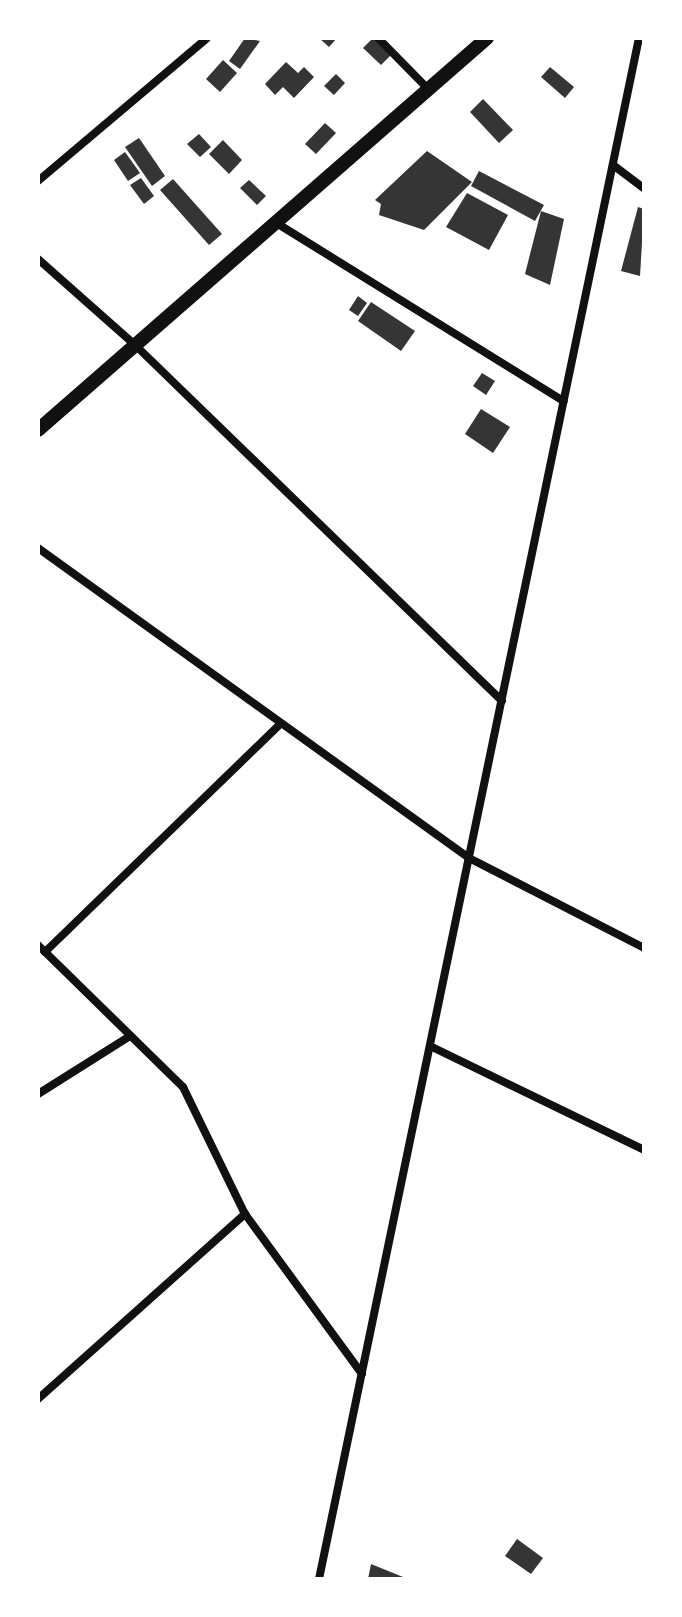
<!DOCTYPE html>
<style>
body{margin:0}
#map{position:relative;width:682px;height:1617px;overflow:hidden;background:#fff;font-family:"Archivo Narrow",sans-serif}
div>[style]{position:absolute}
.building>*{inset:0;background:#353535}
.minor>*{height:8px;margin:-4px;padding:0 4px;transform-origin:4px;border-radius:4px;background:#111}
.tertiary>*{height:14px;margin:-7px;padding:0 7px;transform-origin:7px;border-radius:7px;background:#111}
span{translate:-50% -50%;white-space:nowrap;text-align:center;line-height:1.15;-webkit-text-stroke:8px #fff;paint-order:stroke}
.frame{position:absolute;inset:0;border:40px solid #fff;pointer-events:none}
</style>
<div id="map">
<div class="building">
<div style="clip-path:polygon(245px 38px,260px 41px,240px 69px,229px 61px)"></div>
<div style="clip-path:polygon(319px 38px,337px 38px,329px 47px)"></div>
<div style="clip-path:polygon(373px 38px,393px 53px,381px 65px,363px 48px)"></div>
<div style="clip-path:polygon(223px 60px,237px 73px,220px 92px,206px 79px)"></div>
<div style="clip-path:polygon(286px 62px,298px 73px,304px 67px,314px 77px,294px 98px,283px 87px,275px 95px,265px 84px)"></div>
<div style="clip-path:polygon(550px 67px,574px 87px,565px 98px,541px 77px)"></div>
<div style="clip-path:polygon(336px 74px,345px 83px,334px 95px,324px 86px)"></div>
<div style="clip-path:polygon(483px 99px,513px 130px,499px 143px,470px 112px)"></div>
<div style="clip-path:polygon(325px 123px,336px 133px,316px 154px,305px 144px)"></div>
<div style="clip-path:polygon(199px 134px,211px 147px,200px 157px,187px 144px)"></div>
<div style="clip-path:polygon(139px 138px,165px 176px,152px 186px,125px 147px)"></div>
<div style="clip-path:polygon(223px 140px,242px 160px,229px 174px,209px 154px)"></div>
<div style="clip-path:polygon(427px 151px,472px 182px,424px 230px,379px 215px,381px 204px,375px 200px)"></div>
<div style="clip-path:polygon(125px 152px,140px 173px,128px 181px,114px 160px)"></div>
<div style="clip-path:polygon(479px 171px,544px 205px,535px 221px,471px 186px)"></div>
<div style="clip-path:polygon(141px 178px,154px 196px,144px 204px,130px 185px)"></div>
<div style="clip-path:polygon(173px 179px,222px 234px,209px 245px,160px 190px)"></div>
<div style="clip-path:polygon(249px 180px,266px 196px,257px 205px,240px 188px)"></div>
<div style="clip-path:polygon(467px 193px,508px 215px,489px 250px,446px 227px)"></div>
<div style="clip-path:polygon(638px 207px,644px 209px,640px 276px,621px 271px)"></div>
<div style="clip-path:polygon(541px 211px,564px 219px,550px 285px,525px 274px)"></div>
<div style="clip-path:polygon(358px 296px,367px 303px,358px 316px,349px 310px)"></div>
<div style="clip-path:polygon(371px 302px,415px 331px,401px 351px,358px 321px)"></div>
<div style="clip-path:polygon(482px 373px,495px 381px,486px 395px,473px 386px)"></div>
<div style="clip-path:polygon(481px 409px,510px 427px,493px 453px,465px 434px)"></div>
<div style="clip-path:polygon(517px 1539px,543px 1558px,531px 1574px,505px 1556px)"></div>
<div style="clip-path:polygon(371px 1564px,408px 1579px,368px 1579px)"></div>
</div>
<div class="minor">
<div style="left:378px;top:38px;width:74px;rotate:45.5deg"></div>
<div style="left:613px;top:165px;width:39px;rotate:37deg"></div>
<div style="left:38px;top:181px;width:221px;rotate:-40.2deg"></div>
<div style="left:278px;top:224px;width:336px;rotate:31.8deg"></div>
<div style="left:38px;top:259px;width:127px;rotate:41.5deg"></div>
<div style="left:133px;top:343px;width:514px;rotate:44.13deg"></div>
<div style="left:38px;top:548px;width:531px;rotate:35.73deg"></div>
<div style="left:469px;top:858px;width:197px;rotate:27.2deg"></div>
<div style="left:38px;top:945px;width:203px;rotate:44.4deg"></div>
<div style="left:183px;top:1087px;width:141px;rotate:64deg"></div>
<div style="left:245px;top:1214px;width:198px;rotate:53.8deg"></div>
<div style="left:45px;top:952px;width:327px;rotate:-44.1deg"></div>
<div style="left:430px;top:1046px;width:238px;rotate:25.9deg"></div>
<div style="left:38px;top:1094px;width:109px;rotate:-32.2deg"></div>
<div style="left:38px;top:1399px;width:278px;rotate:-41.8deg"></div>
<div style="left:319px;top:1579px;width:1574px;rotate:-78.27deg"></div>
</div>
<div class="tertiary">
<div style="left:38px;top:430px;width:596px;rotate:-41.12deg"></div>
</div>
<div class="frame"></div>
</div>
